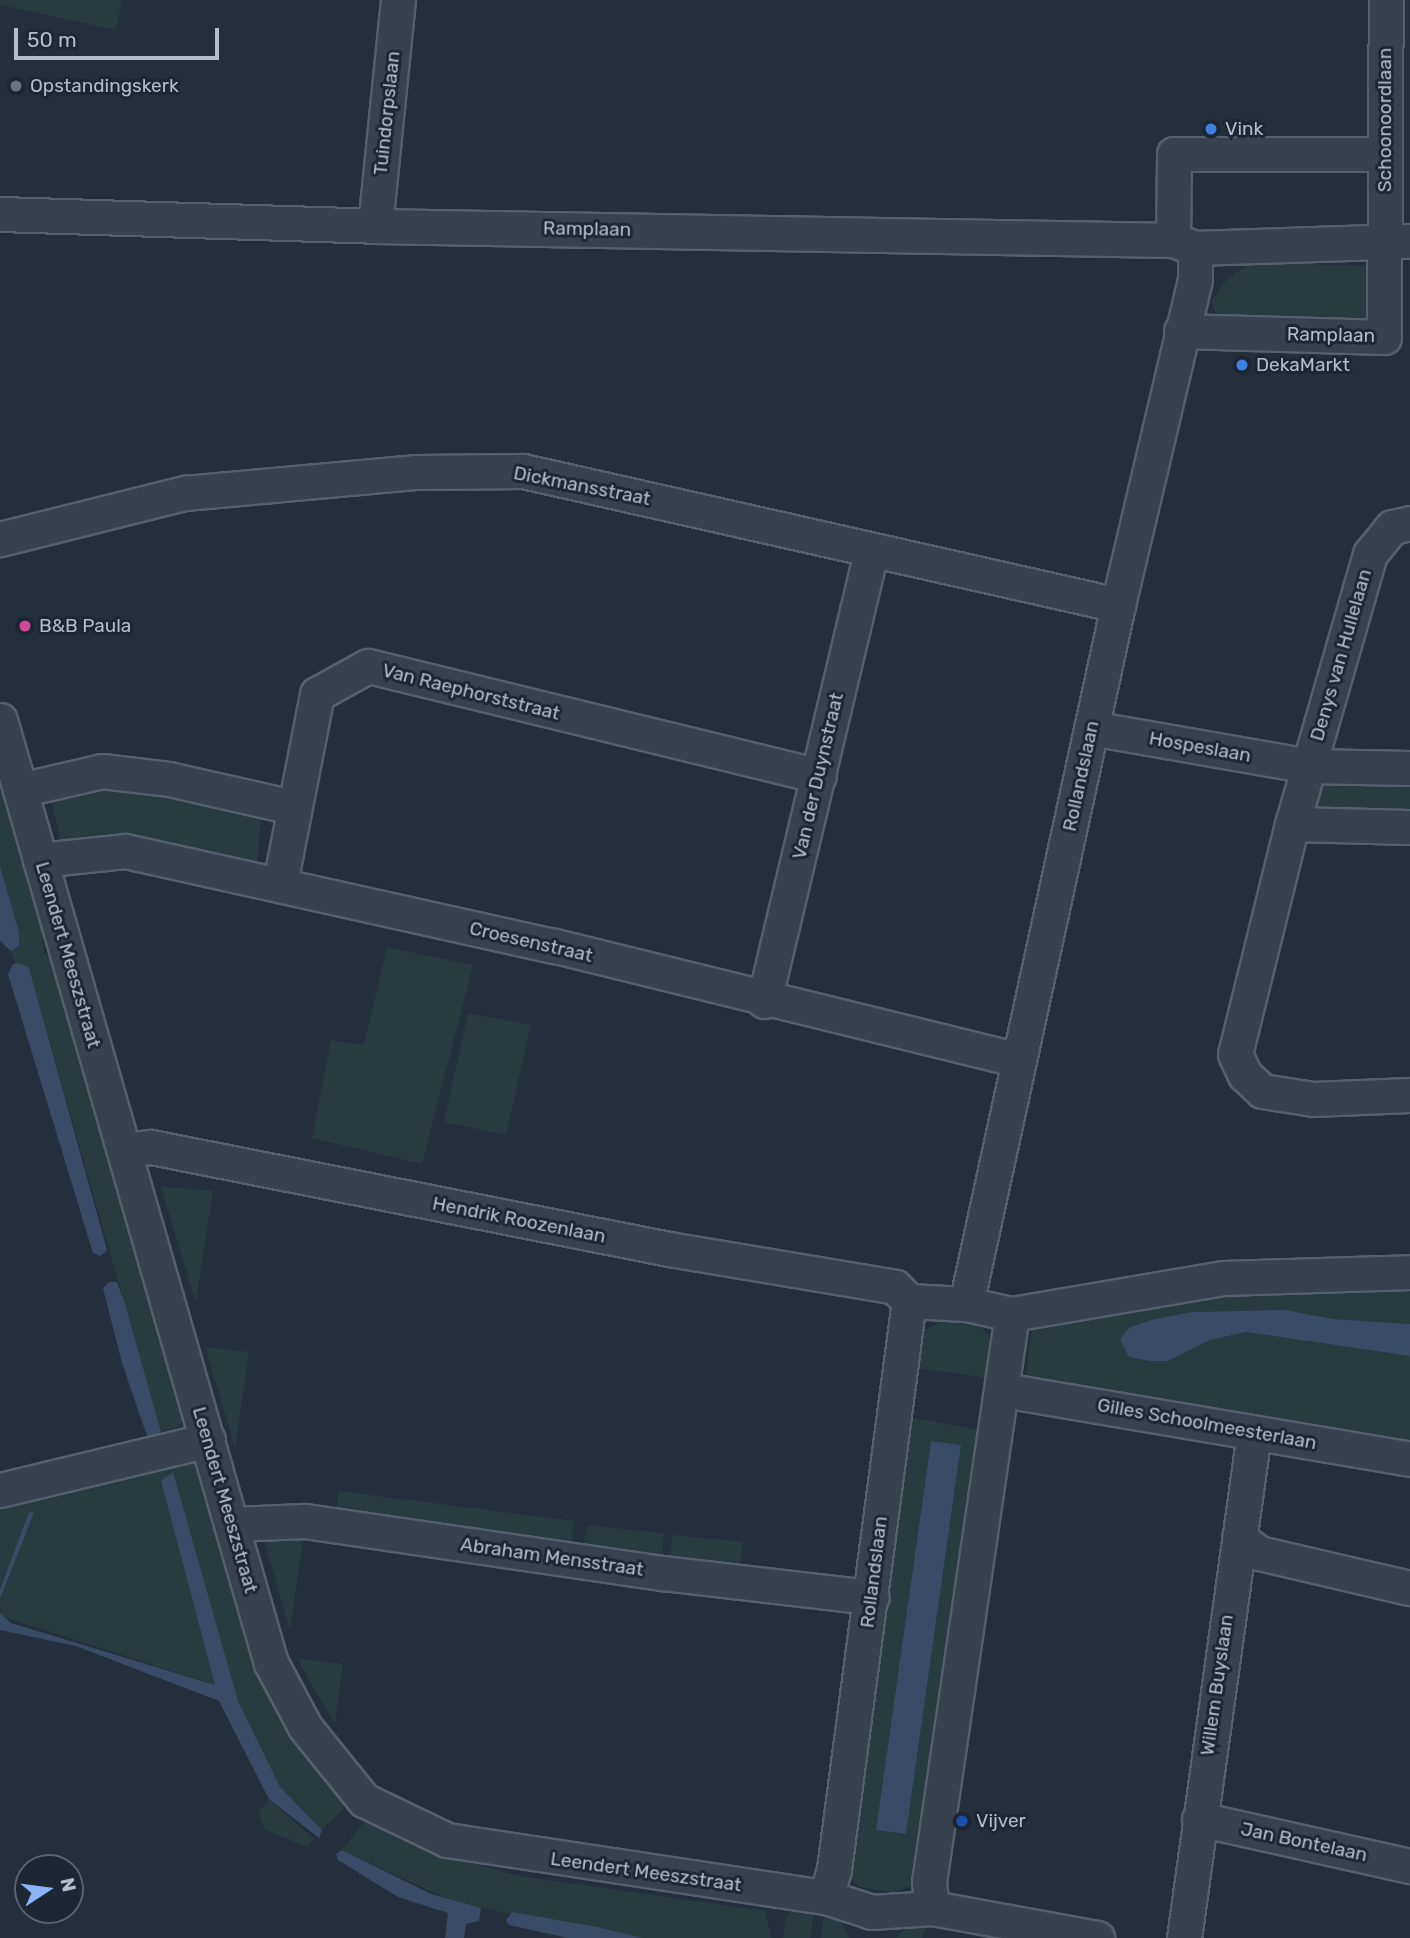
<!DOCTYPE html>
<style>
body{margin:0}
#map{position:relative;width:1410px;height:1938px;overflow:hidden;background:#242f3e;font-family:Rubik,sans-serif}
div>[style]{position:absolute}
.green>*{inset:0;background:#263c3f}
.water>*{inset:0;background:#394c67}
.roads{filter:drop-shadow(2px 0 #565f6c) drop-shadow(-2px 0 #565f6c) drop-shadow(0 2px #565f6c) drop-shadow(0 -2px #565f6c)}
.minor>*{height:33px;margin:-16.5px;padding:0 16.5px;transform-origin:16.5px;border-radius:16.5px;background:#38414e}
.dots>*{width:19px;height:19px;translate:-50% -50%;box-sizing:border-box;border:4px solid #1d2633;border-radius:50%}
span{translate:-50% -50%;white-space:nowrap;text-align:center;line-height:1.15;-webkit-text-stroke:6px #1d2633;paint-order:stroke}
.poi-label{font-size:19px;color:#b4bcc9}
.left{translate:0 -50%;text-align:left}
.street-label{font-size:19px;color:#b4bcc9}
.north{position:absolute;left:14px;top:1854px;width:70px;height:70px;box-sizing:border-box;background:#1d2633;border:2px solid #59626f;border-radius:50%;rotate:77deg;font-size:19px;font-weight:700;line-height:28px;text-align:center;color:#b4bcc9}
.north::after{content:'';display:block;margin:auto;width:24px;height:32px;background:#8ab4f8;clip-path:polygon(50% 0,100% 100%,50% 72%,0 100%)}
.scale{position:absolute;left:14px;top:28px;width:205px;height:32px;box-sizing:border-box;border:4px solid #b4bcc9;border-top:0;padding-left:9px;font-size:21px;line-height:24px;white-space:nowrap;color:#b4bcc9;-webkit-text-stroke:5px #1d2633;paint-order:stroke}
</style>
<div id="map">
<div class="green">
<div style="clip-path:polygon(0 0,122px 0,116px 30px,0 5px)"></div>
<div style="clip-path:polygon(1269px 263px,1367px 266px,1367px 323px,1217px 320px,1212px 300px,1227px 279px,1246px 266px)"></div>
<div style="clip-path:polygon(0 754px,49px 927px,42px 940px,44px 954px,58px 961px,186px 1414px,179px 1427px,161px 1432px,29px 969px,15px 964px,11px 951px,19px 946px,19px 932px,0 866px)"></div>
<div style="clip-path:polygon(1320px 779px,1410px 779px,1410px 814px,1311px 812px)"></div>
<div style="clip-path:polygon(91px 788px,150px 791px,261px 816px,257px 862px,135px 835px,61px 843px,51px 797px)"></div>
<div style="clip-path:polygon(387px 947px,473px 965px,422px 1164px,312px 1138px,331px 1040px,364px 1045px)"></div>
<div style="clip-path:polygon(468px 1013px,531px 1025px,506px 1135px,444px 1122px)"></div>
<div style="clip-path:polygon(161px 1187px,213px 1191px,196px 1301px,191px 1287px)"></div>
<div style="clip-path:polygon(1410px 1285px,1410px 1324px,1333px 1319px,1286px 1310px,1191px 1312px,1152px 1320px,1168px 1361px,1210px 1340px,1246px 1332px,1410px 1356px,1410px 1442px,1026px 1377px,1032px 1327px,1193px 1287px)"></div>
<div style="clip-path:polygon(962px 1319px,982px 1327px,993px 1344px,995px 1379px,910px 1367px,915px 1345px,924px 1331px,943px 1320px)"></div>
<div style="clip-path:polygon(205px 1347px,249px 1352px,235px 1448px)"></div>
<div style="clip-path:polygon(evenodd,905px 1416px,990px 1432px,913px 1884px,894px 1893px,860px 1887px,842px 1872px,905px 1416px,931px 1441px,961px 1445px,906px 1834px,876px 1830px,931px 1441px)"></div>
<div style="clip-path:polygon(192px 1458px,203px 1469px,284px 1722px,315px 1768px,349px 1802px,322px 1830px,280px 1787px,236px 1707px,161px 1481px,215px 1685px,1px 1616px,0 1599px,34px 1514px,0 1590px,0 1500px)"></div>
<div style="clip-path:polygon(338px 1491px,574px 1521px,571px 1542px,337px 1511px)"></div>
<div style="clip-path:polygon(588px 1525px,664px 1533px,662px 1555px,583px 1544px)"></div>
<div style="clip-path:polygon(273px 1531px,304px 1533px,290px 1630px,265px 1544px)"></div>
<div style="clip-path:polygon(673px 1535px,743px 1542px,740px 1563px,670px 1556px)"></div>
<div style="clip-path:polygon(298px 1659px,343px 1664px,335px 1724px,313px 1688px)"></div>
<div style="clip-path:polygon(269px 1799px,314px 1839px,307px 1847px,264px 1829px,259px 1812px)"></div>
<div style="clip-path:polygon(368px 1817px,443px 1856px,520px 1876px,765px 1911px,771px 1938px,623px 1938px,454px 1902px,342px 1850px)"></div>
<div style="clip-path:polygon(796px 1908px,813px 1916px,810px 1938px,783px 1938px,786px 1916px)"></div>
<div style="clip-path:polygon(824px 1912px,840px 1918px,849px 1938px,821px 1938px)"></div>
<div style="clip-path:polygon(911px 1923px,926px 1929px,922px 1938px,896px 1938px)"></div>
</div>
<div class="water">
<div style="clip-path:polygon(0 866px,19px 932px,19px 946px,11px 951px,0 941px)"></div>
<div style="clip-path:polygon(19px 963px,29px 968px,107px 1250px,100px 1256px,93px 1253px,8px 974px,13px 964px)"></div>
<div style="clip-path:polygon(109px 1282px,117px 1282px,125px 1304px,161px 1432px,153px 1435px,147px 1436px,122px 1363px,103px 1288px)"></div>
<div style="clip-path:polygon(1286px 1310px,1333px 1319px,1410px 1324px,1410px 1356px,1246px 1332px,1210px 1340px,1168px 1361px,1150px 1361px,1129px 1357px,1120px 1339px,1129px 1328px,1151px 1320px,1191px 1312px)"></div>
<div style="clip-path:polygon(931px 1441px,961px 1445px,906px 1834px,876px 1830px)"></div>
<div style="clip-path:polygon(173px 1472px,238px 1701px,280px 1787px,322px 1830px,319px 1838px,269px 1799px,219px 1701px,76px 1646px,0 1630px,0 1613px,11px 1623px,215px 1685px,161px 1481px)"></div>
<div style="clip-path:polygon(29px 1512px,34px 1513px,0 1599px,0 1590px)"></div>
<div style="clip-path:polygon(342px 1850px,431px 1894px,481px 1908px,479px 1921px,466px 1924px,464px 1938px,445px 1938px,448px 1913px,398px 1897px,338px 1860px,336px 1854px)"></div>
<div style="clip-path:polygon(512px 1912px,597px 1927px,642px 1938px,568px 1938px,509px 1925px,506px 1920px)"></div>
</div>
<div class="roads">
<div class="minor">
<div style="left:0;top:214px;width:375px;rotate:1.8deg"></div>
<div style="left:375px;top:226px;width:798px;rotate:1.01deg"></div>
<div style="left:1173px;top:240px;width:23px;rotate:20deg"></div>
<div style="left:1195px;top:248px;width:215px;rotate:-1.9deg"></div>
<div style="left:375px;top:226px;width:227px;rotate:-84.2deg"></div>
<div style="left:1173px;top:240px;width:86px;rotate:-89.3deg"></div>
<div style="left:1174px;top:154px;width:209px"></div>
<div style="left:1181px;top:331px;width:203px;rotate:1.7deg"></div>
<div style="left:1384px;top:337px;width:337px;rotate:-89.7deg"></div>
<div style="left:1410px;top:523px;width:18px;rotate:167deg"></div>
<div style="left:1392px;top:527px;width:35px;rotate:129deg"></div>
<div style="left:1370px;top:554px;width:281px;rotate:106.1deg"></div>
<div style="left:1292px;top:824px;width:237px;rotate:103.9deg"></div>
<div style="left:1235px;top:1054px;width:23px;rotate:65deg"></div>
<div style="left:1245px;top:1075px;width:23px;rotate:43deg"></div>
<div style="left:1262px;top:1091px;width:52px;rotate:8.9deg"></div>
<div style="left:1313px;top:1099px;width:97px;rotate:-2.4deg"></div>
<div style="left:0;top:539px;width:191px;rotate:-14deg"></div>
<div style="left:185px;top:493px;width:233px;rotate:-5.2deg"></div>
<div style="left:417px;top:472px;width:106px;rotate:-0.5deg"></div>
<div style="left:523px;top:471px;width:610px;rotate:12.69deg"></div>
<div style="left:0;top:720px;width:981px;rotate:73.97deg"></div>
<div style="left:271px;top:1663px;width:72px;rotate:62deg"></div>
<div style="left:305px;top:1727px;width:94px;rotate:51.1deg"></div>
<div style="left:364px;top:1800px;width:92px;rotate:25.7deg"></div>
<div style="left:447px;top:1840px;width:383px;rotate:8.6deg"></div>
<div style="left:826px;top:1897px;width:48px;rotate:18.1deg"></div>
<div style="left:872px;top:1912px;width:60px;rotate:-3.8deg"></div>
<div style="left:932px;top:1908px;width:168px;rotate:10.3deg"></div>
<div style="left:1091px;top:728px;width:220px;rotate:9.9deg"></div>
<div style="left:1308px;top:766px;width:102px;rotate:1.1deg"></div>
<div style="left:20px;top:790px;width:84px;rotate:-13deg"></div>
<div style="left:102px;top:771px;width:67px;rotate:6.8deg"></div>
<div style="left:169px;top:779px;width:126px;rotate:12.8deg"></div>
<div style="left:1292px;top:824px;width:118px;rotate:1.5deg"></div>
<div style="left:40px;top:860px;width:85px;rotate:-6deg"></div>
<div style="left:125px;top:851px;width:440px;rotate:12.5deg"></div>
<div style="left:555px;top:946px;width:478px;rotate:13.8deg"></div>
<div style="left:280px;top:883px;width:193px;rotate:-78.9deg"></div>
<div style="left:317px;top:694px;width:58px;rotate:-28.8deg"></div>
<div style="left:368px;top:666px;width:464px;rotate:13.7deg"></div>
<div style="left:764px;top:1001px;width:463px;rotate:-76.6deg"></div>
<div style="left:125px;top:1150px;width:26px;rotate:-7deg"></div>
<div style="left:151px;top:1147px;width:528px;rotate:11.14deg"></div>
<div style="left:669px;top:1249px;width:229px;rotate:9.5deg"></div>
<div style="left:895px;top:1287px;width:20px;rotate:45deg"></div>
<div style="left:909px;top:1301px;width:57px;rotate:3deg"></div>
<div style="left:966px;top:1304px;width:47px;rotate:12.3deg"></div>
<div style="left:1012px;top:1314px;width:574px;rotate:98.31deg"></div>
<div style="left:929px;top:1882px;width:26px;rotate:83deg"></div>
<div style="left:966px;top:1304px;width:715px;rotate:-77.73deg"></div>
<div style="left:1118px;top:605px;width:334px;rotate:-76.7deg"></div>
<div style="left:1195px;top:280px;width:32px;rotate:-90deg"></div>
<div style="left:1012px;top:1314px;width:214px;rotate:-9.7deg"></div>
<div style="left:1223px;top:1278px;width:187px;rotate:-1.8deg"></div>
<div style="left:1003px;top:1390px;width:413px;rotate:9.6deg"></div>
<div style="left:0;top:1490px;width:214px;rotate:-13.5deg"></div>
<div style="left:232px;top:1524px;width:73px;rotate:-2.4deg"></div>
<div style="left:305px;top:1521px;width:362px;rotate:8.3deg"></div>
<div style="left:663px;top:1573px;width:210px;rotate:6.6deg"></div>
<div style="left:1239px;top:1538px;width:25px;rotate:37deg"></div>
<div style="left:1259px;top:1553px;width:155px;rotate:13.1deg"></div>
<div style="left:1199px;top:1819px;width:216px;rotate:12.6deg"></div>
<div style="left:826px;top:1897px;width:29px;rotate:-74deg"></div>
<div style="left:834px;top:1869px;width:573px;rotate:-82.48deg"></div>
<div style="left:1184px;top:1938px;width:510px;rotate:-82.11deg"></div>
</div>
</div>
<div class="dots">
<div style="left:16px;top:86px;background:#6b7280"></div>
<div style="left:1211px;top:129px;background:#3f7fe0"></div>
<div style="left:1242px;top:365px;background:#3f7fe0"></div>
<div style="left:25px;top:626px;background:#d1479c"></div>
<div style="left:962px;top:1821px;background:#1a4fb4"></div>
</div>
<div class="poi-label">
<span class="left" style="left:30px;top:86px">Opstandingskerk</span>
<span class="left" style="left:1225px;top:129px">Vink</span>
<span class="left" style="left:1256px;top:365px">DekaMarkt</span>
<span class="left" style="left:39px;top:626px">B&amp;B Paula</span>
<span class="left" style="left:976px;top:1821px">Vijver</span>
</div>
<div class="street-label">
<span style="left:387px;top:113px;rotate:-84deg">Tuindorpslaan</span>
<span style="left:1385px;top:120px;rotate:-90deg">Schoonoordlaan</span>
<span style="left:587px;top:229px;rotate:1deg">Ramplaan</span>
<span style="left:1331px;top:335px;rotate:1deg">Ramplaan</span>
<span style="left:582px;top:486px;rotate:11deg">Dickmansstraat</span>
<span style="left:1341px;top:655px;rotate:-74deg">Denys van Hullelaan</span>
<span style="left:471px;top:692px;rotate:14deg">Van Raephorststraat</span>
<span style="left:1200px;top:747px;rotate:10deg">Hospeslaan</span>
<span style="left:818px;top:776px;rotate:-77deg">Van der Duynstraat</span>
<span style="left:1081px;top:776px;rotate:-78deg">Rollandslaan</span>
<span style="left:531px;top:942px;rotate:13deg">Croesenstraat</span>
<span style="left:68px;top:955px;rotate:74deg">Leendert Meeszstraat</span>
<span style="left:519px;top:1220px;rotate:11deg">Hendrik Roozenlaan</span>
<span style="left:1207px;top:1424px;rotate:10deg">Gilles Schoolmeesterlaan</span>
<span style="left:225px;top:1500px;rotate:74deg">Leendert Meeszstraat</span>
<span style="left:552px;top:1557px;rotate:8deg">Abraham Mensstraat</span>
<span style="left:874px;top:1572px;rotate:-83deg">Rollandslaan</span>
<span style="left:1217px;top:1685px;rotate:-82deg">Willem Buyslaan</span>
<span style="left:1304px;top:1842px;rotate:12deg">Jan Bontelaan</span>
<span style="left:646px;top:1872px;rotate:8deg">Leendert Meeszstraat</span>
</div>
<div class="north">N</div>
<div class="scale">50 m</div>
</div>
